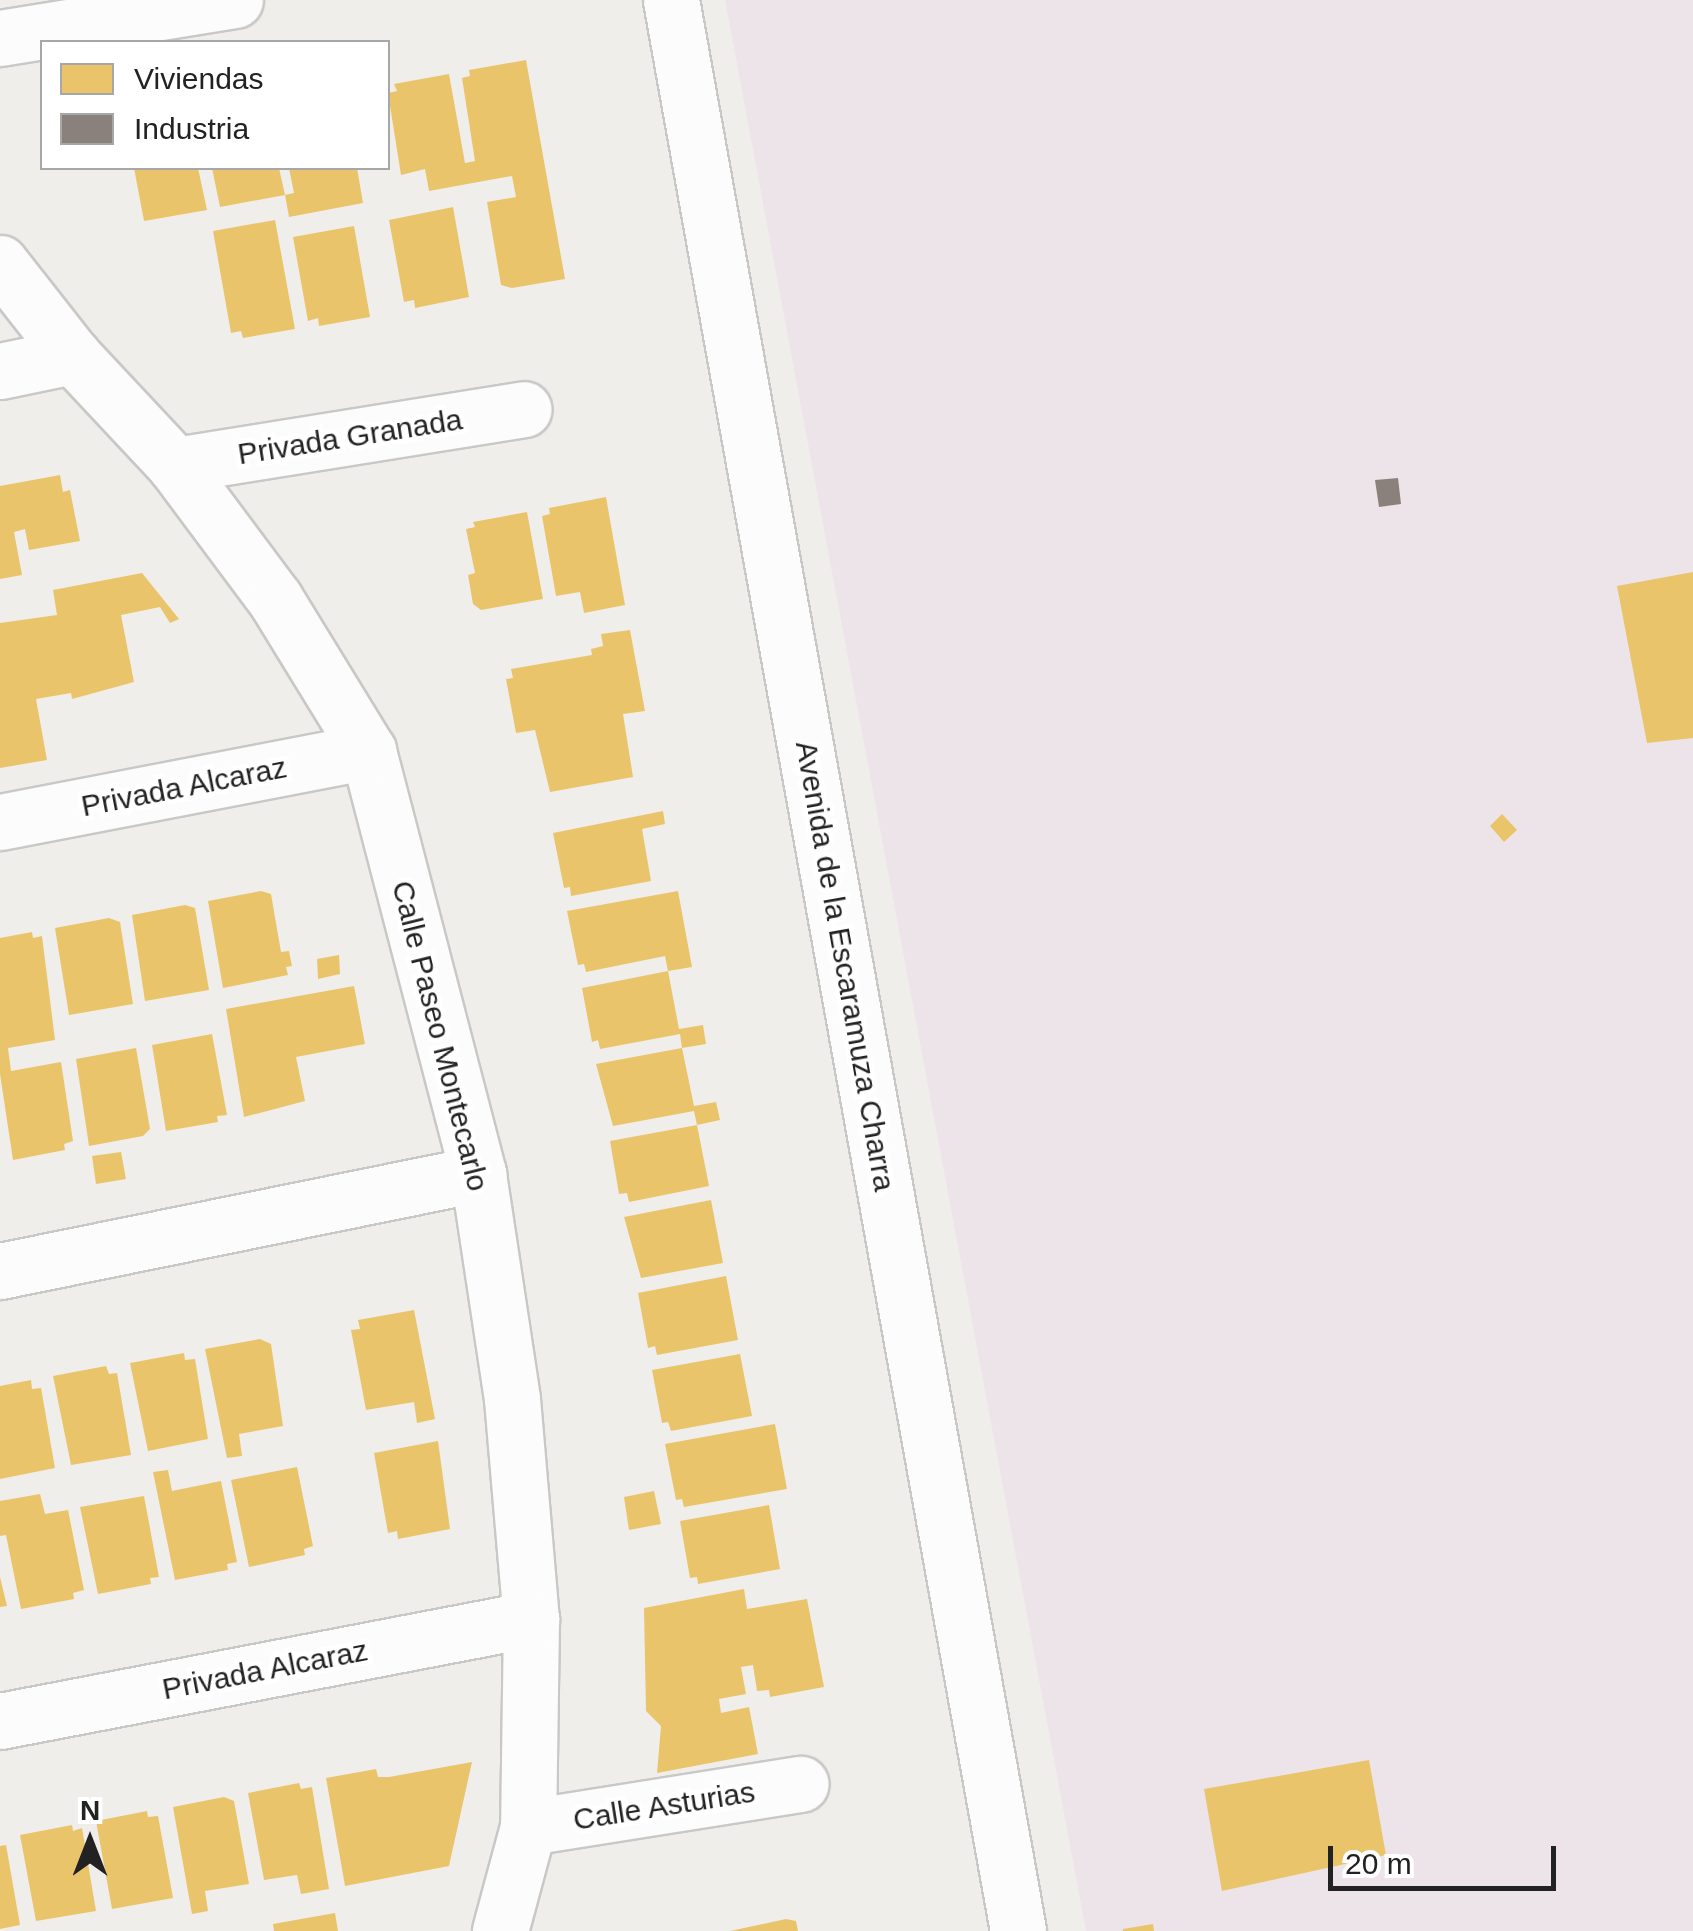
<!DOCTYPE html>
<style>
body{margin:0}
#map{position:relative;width:1693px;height:1931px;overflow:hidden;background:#f0eeeb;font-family:Arial,sans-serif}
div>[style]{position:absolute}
.industrial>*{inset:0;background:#ede4e9}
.homes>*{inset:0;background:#e9c46a}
.industry>*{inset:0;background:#8a817c}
.roads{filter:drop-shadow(2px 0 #c9c8c7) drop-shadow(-2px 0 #c9c8c7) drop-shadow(0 2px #c9c8c7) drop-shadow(0 -2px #c9c8c7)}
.minor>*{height:55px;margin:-27.5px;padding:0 27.5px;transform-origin:27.5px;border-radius:27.5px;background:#fdfcfc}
span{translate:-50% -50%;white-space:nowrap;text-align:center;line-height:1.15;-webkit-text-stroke:10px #fff;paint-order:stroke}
.street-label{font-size:30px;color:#222}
.legend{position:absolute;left:40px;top:40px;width:350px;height:130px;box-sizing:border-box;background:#fff;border:2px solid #a7a7a7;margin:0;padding:12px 18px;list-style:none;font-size:30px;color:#222}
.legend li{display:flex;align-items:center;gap:20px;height:50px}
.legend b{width:50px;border:2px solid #a7a7a7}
.north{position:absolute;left:40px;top:1791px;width:100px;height:100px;-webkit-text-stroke:8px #fff;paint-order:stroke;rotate:0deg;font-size:28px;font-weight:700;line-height:40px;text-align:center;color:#222}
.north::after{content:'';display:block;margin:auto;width:35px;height:45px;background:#222;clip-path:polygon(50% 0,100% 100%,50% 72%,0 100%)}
.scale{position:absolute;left:1328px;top:1846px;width:228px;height:45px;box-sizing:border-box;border:5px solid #222;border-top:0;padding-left:12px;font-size:30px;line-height:35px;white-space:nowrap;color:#222;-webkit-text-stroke:8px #fff;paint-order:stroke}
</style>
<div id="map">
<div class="industrial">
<div style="clip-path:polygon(725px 0,1693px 0,1693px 1931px,1086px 1931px)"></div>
</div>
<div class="homes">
<div style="clip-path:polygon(526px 60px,565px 279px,512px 288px,501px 285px,487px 202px,516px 197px,512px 176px,429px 191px,425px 169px,401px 175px,388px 93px,397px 91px,394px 84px,449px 74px,465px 163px,475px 161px,462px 78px,470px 76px,469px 70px)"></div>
<div style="clip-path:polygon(134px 168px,198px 168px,207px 210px,144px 221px)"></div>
<div style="clip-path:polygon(212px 168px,279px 168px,285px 195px,220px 207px)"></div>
<div style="clip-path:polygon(289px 168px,357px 168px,363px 203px,289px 217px,285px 195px,294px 193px)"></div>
<div style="clip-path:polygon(453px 207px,469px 297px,415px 308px,414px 300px,404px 302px,389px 220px)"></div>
<div style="clip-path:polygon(275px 220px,295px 329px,243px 338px,241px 331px,231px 333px,213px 231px)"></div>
<div style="clip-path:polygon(354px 226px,370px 317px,319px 326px,318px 318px,308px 321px,293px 237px)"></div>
<div style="clip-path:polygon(60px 475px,63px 492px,70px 490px,80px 541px,29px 550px,25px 529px,14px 532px,22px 575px,0 579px,0 486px)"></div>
<div style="clip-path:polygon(606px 497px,625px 605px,584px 613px,580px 592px,556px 596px,542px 516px,550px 514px,549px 508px)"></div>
<div style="clip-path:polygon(527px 512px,543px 599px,481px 610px,473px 604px,468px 575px,475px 573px,466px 529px,475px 527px,473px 522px)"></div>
<div style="clip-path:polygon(1693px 572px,1693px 738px,1647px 743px,1617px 586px)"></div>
<div style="clip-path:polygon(142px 573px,179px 619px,170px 623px,160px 607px,121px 615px,134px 682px,72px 699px,71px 693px,36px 699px,47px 760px,0 768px,0 623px,57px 615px,53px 590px)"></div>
<div style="clip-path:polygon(630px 630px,645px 711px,623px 714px,633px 777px,550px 792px,535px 730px,516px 733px,506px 679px,513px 678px,511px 669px,592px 655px,591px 649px,603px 646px,601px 634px)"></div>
<div style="clip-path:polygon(663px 811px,665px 824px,642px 829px,651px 881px,571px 896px,570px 887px,564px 888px,553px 833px)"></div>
<div style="clip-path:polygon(1502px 814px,1517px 830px,1504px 842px,1490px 826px)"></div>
<div style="clip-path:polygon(261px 891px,271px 894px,281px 952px,289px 951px,292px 966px,286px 967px,288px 975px,223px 988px,208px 901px)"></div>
<div style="clip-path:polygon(678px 891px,692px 967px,668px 971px,665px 956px,586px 972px,584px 964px,578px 965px,567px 911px)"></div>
<div style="clip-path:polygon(185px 905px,195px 908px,209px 990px,145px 1001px,132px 915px)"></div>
<div style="clip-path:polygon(109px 918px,120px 922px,133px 1004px,69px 1015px,55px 928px)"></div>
<div style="clip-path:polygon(32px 932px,33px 938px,42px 936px,55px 1040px,8px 1048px,11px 1071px,61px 1062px,73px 1141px,64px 1144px,65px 1150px,13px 1160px,0 1074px,0 938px)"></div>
<div style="clip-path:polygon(339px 955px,340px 974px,318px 979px,317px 959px)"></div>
<div style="clip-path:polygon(668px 971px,679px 1029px,703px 1025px,706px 1044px,682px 1048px,694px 1106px,716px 1102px,720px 1120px,697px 1125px,694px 1111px,613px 1126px,596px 1064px,682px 1048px,680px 1034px,600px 1049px,598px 1040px,592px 1042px,582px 988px)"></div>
<div style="clip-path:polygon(354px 986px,365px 1044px,296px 1057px,305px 1101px,244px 1117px,226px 1009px)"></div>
<div style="clip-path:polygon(212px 1034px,227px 1115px,217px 1116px,218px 1122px,166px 1131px,152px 1045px)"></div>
<div style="clip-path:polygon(136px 1048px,150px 1129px,143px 1136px,89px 1146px,76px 1059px)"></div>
<div style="clip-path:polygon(697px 1125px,709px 1186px,629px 1202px,627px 1193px,619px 1194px,610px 1141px)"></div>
<div style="clip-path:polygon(121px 1152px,126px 1179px,96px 1184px,92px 1156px)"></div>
<div style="clip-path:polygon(711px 1200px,723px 1263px,641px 1278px,624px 1217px)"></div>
<div style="clip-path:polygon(726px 1276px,738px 1340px,657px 1355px,655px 1346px,648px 1348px,638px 1293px)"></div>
<div style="clip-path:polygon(414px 1310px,435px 1419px,417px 1423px,414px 1402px,366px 1410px,351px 1330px,360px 1329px,358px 1320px)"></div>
<div style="clip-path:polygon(260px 1339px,271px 1344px,283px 1426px,239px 1434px,242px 1456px,227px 1458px,205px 1349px)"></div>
<div style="clip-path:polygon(184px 1353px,185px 1360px,195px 1359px,208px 1439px,148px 1451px,130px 1363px)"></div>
<div style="clip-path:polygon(740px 1354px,752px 1416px,671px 1431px,668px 1422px,662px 1423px,652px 1370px)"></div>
<div style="clip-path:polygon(106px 1366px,109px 1374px,117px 1373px,131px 1455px,71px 1465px,53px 1376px)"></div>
<div style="clip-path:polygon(31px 1380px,32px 1389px,41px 1388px,55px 1468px,0 1479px,0 1386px)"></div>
<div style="clip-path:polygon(775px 1424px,787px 1489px,684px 1507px,682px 1499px,676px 1500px,665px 1444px)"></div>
<div style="clip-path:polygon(438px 1441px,450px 1529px,398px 1539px,397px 1531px,388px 1533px,374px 1453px)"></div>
<div style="clip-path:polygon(297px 1467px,313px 1546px,304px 1549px,305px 1555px,249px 1567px,231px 1480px)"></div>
<div style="clip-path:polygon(168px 1470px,172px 1491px,221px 1481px,237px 1562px,227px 1564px,228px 1570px,175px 1580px,153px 1472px)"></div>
<div style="clip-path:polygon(654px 1491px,661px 1524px,629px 1530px,624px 1497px)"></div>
<div style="clip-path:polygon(40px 1494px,45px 1514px,68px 1510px,84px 1590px,73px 1593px,74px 1599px,21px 1609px,6px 1535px,0 1536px,0 1501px)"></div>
<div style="clip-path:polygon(144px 1496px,159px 1577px,150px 1578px,151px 1584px,98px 1594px,80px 1507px)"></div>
<div style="clip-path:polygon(769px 1505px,780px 1569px,698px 1584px,697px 1577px,690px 1578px,680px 1521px)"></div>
<div style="clip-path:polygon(0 1577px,7px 1606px,0 1607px)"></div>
<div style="clip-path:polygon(744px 1589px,747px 1609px,807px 1599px,824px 1687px,770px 1697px,769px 1690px,757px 1691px,753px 1665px,741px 1667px,746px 1694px,719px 1699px,721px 1713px,749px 1707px,758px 1754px,657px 1773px,661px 1726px,646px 1711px,644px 1608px)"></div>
<div style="clip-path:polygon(1369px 1760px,1386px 1855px,1222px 1891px,1204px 1789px)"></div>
<div style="clip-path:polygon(472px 1762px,449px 1866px,345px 1886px,326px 1778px,376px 1769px,378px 1777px,389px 1777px)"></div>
<div style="clip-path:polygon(299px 1783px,301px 1789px,312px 1787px,329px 1889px,301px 1894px,297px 1875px,264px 1880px,248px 1793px)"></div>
<div style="clip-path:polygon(224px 1797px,234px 1801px,249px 1884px,205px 1891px,208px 1911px,192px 1914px,173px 1807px)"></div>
<div style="clip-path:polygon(147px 1811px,148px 1817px,158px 1816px,173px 1898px,112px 1909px,96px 1821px)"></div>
<div style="clip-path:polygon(72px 1825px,73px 1831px,82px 1828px,96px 1911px,36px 1921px,20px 1835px)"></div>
<div style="clip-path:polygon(6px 1845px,20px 1925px,0 1929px,0 1846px)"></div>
<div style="clip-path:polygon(335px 1913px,338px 1931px,274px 1931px,273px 1924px)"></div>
<div style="clip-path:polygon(786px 1919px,796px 1921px,798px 1931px,730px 1931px)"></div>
<div style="clip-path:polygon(1153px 1924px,1154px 1931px,1123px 1931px,1123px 1929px)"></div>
</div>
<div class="industry">
<div style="clip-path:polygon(1398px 478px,1401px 504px,1379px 507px,1375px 480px)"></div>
</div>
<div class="roads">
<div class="minor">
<div style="left:671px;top:0;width:1962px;rotate:79.81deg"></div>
<div style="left:0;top:38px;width:238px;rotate:-9.2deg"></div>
<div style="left:0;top:263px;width:118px;rotate:51.9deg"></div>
<div style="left:73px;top:356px;width:149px;rotate:46.9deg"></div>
<div style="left:175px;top:465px;width:167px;rotate:53.3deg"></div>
<div style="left:275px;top:599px;width:178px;rotate:58.5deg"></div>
<div style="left:368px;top:751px;width:437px;rotate:75.4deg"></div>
<div style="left:478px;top:1174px;width:228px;rotate:81.4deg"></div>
<div style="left:512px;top:1399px;width:221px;rotate:85.1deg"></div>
<div style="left:531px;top:1619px;width:208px;rotate:90.8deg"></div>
<div style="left:528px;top:1827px;width:108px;rotate:105.1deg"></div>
<div style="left:0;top:371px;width:75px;rotate:-11.6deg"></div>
<div style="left:175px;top:465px;width:353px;rotate:-9.1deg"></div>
<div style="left:0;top:822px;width:375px;rotate:-10.9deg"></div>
<div style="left:0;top:1271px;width:488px;rotate:-11.5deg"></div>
<div style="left:0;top:1721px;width:541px;rotate:-10.87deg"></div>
<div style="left:528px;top:1827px;width:276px;rotate:-9deg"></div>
</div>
</div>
<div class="street-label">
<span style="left:350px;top:437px;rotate:-9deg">Privada Granada</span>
<span style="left:184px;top:787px;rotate:-11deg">Privada Alcaraz</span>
<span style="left:845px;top:966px;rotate:80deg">Avenida de la Escaramuza Charra</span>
<span style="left:440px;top:1036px;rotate:76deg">Calle Paseo Montecarlo</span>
<span style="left:265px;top:1670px;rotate:-11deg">Privada Alcaraz</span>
<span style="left:664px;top:1806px;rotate:-9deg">Calle Asturias</span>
</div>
<ul class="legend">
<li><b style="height:28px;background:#e9c46a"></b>Viviendas</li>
<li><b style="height:28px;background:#8a817c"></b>Industria</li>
</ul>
<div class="north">N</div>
<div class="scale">20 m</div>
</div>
